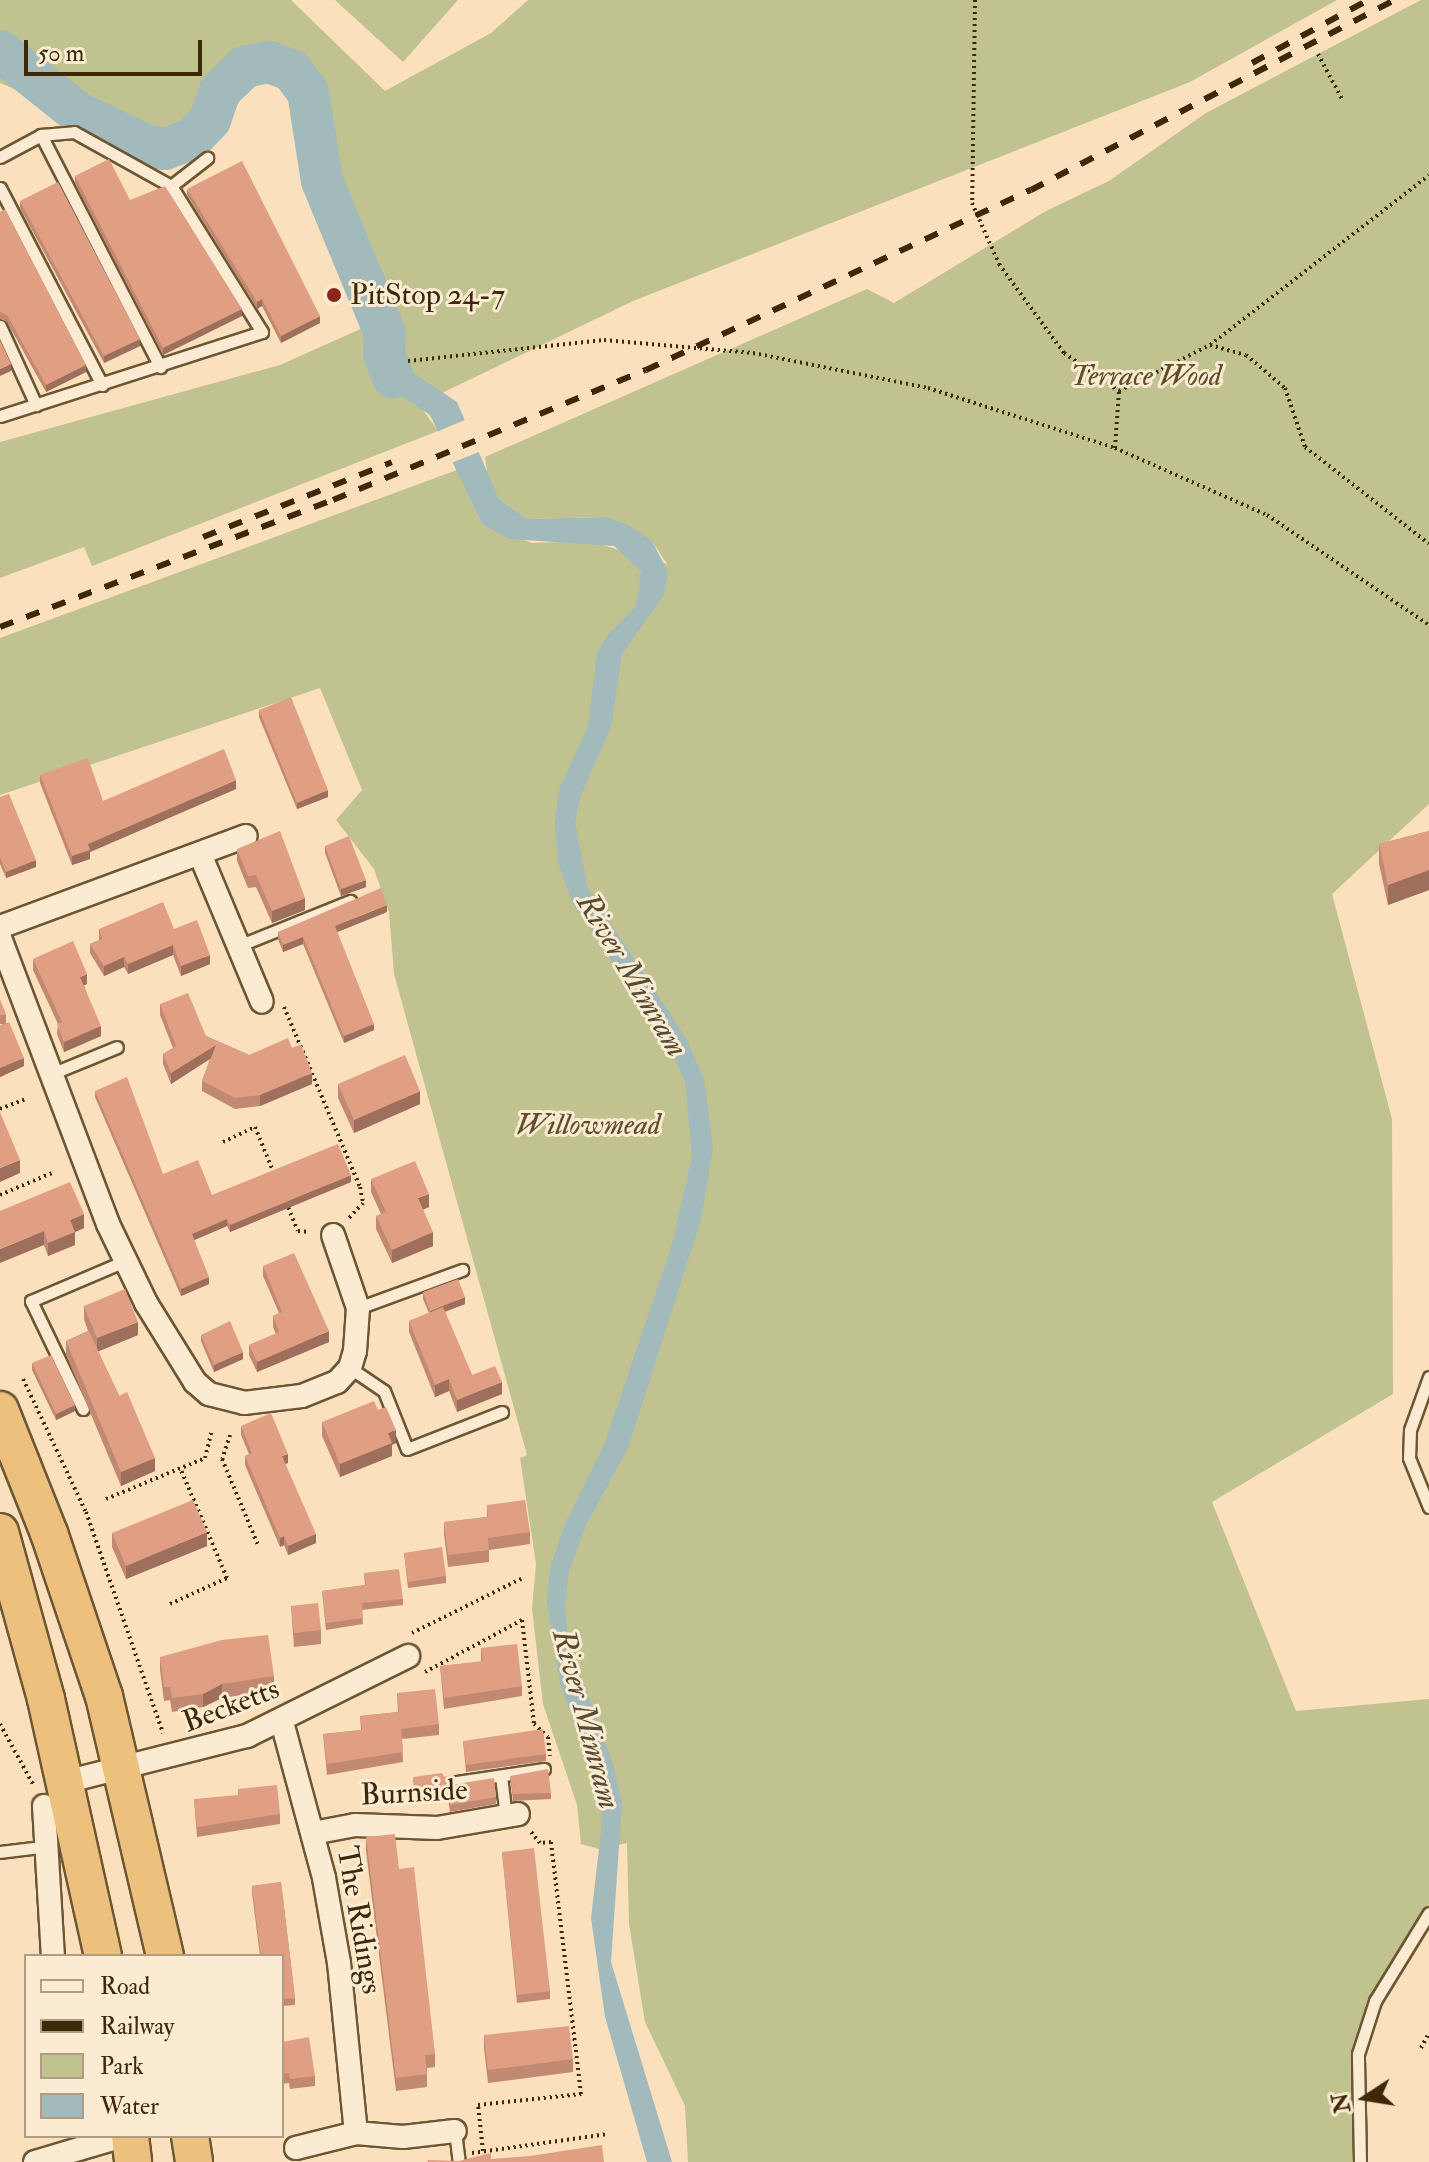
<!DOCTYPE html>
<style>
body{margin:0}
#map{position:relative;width:1429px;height:2162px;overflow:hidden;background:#fae0bc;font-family:"IM FELL Double Pica",serif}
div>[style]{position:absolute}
.green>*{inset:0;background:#c0c28f}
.water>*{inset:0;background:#a2babb}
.pier>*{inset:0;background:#fae0bc}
.river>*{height:42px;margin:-21px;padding:0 21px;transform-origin:21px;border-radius:21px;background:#a2babb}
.path>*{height:4px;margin-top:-2px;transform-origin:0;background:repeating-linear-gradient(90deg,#3d2807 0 2px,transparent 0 6px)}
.roads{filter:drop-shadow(2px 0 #6c5634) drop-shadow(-2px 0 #6c5634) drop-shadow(0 2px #6c5634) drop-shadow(0 -2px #6c5634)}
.service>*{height:11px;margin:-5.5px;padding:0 5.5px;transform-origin:5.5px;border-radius:5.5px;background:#fcebd3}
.minor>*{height:22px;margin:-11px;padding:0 11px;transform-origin:11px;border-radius:11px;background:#fcebd3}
.trunk>*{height:36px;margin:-18px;padding:0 18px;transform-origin:18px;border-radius:18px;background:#edc07e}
.rail>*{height:6px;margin-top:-3px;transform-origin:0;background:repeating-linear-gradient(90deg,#3d2807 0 14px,transparent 0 28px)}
.wall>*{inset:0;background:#c18971}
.shaded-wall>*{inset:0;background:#9d6f5c}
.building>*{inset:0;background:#e09f83}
.dots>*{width:22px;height:22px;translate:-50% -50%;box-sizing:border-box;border:4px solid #fcebd3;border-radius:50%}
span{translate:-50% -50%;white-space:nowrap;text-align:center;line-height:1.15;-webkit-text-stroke:6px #fcebd3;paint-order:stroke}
.poi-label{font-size:30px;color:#3d2807}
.left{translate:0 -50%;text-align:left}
.park-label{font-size:30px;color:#5e4e29;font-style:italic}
.street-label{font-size:30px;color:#3d2807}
.water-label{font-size:32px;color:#564c34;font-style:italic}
.legend{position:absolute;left:24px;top:1954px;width:260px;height:184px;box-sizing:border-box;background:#fcebd3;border:2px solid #b09d81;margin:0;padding:10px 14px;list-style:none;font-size:24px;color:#3d2807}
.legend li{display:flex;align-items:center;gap:16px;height:40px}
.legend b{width:40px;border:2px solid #b09d81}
.north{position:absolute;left:1325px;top:2058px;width:80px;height:80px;-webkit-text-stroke:6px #fcebd3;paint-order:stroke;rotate:258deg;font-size:22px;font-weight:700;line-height:32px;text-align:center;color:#3d2807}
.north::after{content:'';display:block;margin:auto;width:28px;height:36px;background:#3d2807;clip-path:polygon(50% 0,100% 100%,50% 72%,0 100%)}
.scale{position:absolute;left:24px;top:40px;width:178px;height:36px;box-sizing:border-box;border:4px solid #3d2807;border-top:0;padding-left:10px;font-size:24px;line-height:28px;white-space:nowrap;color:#3d2807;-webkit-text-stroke:6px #fcebd3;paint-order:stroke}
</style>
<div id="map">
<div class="green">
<div style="clip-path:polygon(0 0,291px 0,385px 91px,491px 33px,528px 0,1337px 0,1190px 82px,633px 301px,442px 393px,405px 372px,396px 340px,398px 319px,339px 240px,299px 98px,264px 80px,227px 99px,193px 138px,148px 146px,0 83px)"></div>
<div style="clip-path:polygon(335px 0,458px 0,403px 62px)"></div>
<div style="clip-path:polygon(1421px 0,1429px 0,1429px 804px,1332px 894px,1392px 1119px,1393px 1394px,1212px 1502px,1296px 1711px,1429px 1699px,1429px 1913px,1375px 2001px,1358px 2054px,1360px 2162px,688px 2162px,685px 2106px,645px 2022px,629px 1924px,627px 1843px,599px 1849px,581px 1844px,577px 1805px,543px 1704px,532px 1609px,536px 1564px,520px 1458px,527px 1455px,394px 974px,389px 912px,374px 869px,336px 820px,362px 790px,320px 688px,0 795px,0 638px,457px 470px,482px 524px,532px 543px,589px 541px,667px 564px,652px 541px,605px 517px,527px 519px,499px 499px,489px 484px,485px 457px,867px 289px,894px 303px,1046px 211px,1109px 181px,1206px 113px)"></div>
<div style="clip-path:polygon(365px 327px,381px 382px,420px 406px,438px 431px,92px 566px,84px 547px,0 578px,0 442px,280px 365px)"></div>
</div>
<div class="water">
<div style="clip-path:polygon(398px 319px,400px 364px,457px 402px,499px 499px,527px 519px,605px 517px,628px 525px,652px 541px,668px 572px,664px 595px,622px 654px,611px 727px,580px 797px,575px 823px,588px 889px,686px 1038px,704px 1079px,713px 1147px,701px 1220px,628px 1448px,586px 1525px,569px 1571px,565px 1604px,568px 1640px,614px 1767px,622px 1804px,611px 1962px,672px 2162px,647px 2162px,605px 2017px,591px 1918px,602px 1823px,600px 1790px,560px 1683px,547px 1602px,550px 1569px,564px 1526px,604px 1445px,672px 1245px,692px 1156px,685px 1082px,669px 1046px,572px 902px,558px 862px,555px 823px,559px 790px,588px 726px,597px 654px,607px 636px,636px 606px,641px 571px,614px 546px,509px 539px,482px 524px,430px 415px,381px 382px,365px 327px)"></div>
</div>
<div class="pier">
<div style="clip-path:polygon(472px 417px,486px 449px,449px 464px,434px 433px)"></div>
</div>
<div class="river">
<div style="left:0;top:51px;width:100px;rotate:38.5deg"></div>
<div style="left:78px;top:113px;width:77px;rotate:25.2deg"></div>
<div style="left:148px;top:146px;width:17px;rotate:10deg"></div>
<div style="left:165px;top:149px;width:30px;rotate:-21deg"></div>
<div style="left:193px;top:138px;width:25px;rotate:-47deg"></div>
<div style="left:210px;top:120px;width:31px;rotate:-71deg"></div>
<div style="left:220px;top:91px;width:35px;rotate:-44deg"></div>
<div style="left:245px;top:67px;width:25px;rotate:-12deg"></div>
<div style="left:269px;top:62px;width:25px;rotate:21deg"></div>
<div style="left:292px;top:71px;width:26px;rotate:53deg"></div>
<div style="left:308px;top:92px;width:90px;rotate:81.1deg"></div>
<div style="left:322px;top:181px;width:165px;rotate:67.5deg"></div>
<div style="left:385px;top:333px;width:21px;rotate:93deg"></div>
<div style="left:384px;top:354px;width:25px;rotate:69deg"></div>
</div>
<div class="path">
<div style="left:975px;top:0;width:203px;rotate:90.8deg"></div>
<div style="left:972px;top:203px;width:67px;rotate:66.1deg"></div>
<div style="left:999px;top:264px;width:110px;rotate:53.9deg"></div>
<div style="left:1064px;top:353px;width:67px;rotate:34.6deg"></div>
<div style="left:1318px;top:54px;width:53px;rotate:62deg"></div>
<div style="left:1210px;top:345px;width:277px;rotate:-37.8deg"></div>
<div style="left:408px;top:361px;width:197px;rotate:-6.1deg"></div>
<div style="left:604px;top:340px;width:150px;rotate:5deg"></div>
<div style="left:753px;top:353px;width:178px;rotate:11.3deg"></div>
<div style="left:928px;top:388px;width:196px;rotate:17.8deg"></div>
<div style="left:1115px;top:448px;width:166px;rotate:23.8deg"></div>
<div style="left:1267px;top:515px;width:196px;rotate:34.2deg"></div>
<div style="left:1119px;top:391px;width:102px;rotate:-26.8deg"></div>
<div style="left:1210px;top:345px;width:37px;rotate:16deg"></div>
<div style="left:1246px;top:355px;width:51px;rotate:40.2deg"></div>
<div style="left:1285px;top:388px;width:62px;rotate:71.3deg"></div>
<div style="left:1305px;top:447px;width:157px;rotate:38deg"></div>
<div style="left:1115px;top:448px;width:57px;rotate:-86deg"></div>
<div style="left:284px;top:1007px;width:195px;rotate:67.1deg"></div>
<div style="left:360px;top:1187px;width:16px;rotate:79deg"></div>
<div style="left:363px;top:1203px;width:22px;rotate:133deg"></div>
<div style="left:0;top:1109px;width:26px;rotate:-21deg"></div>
<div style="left:223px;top:1142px;width:35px;rotate:-25deg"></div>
<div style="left:255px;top:1127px;width:53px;rotate:67.8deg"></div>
<div style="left:0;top:1195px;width:56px;rotate:-22.9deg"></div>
<div style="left:286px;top:1202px;width:31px;rotate:68deg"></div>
<div style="left:298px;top:1231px;width:12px;rotate:5deg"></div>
<div style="left:23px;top:1379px;width:147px;rotate:64.7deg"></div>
<div style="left:86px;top:1512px;width:234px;rotate:70.8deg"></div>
<div style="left:230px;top:1435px;width:25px;rotate:108deg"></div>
<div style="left:222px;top:1459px;width:93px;rotate:67.3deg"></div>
<div style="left:106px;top:1499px;width:107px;rotate:-22.5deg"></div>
<div style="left:205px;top:1458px;width:29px;rotate:-76deg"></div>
<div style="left:170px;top:1604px;width:63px;rotate:-24.5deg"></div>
<div style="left:227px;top:1578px;width:120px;rotate:-113.1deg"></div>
<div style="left:412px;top:1633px;width:122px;rotate:-26.4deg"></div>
<div style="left:425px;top:1672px;width:110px;rotate:-28.2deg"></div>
<div style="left:522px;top:1620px;width:105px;rotate:83.4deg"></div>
<div style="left:534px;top:1724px;width:19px;rotate:43deg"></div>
<div style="left:548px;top:1737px;width:19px;rotate:84deg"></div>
<div style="left:0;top:1724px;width:71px;rotate:61.3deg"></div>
<div style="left:1421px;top:2048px;width:17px;rotate:-62deg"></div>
<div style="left:483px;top:2151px;width:46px;rotate:-96.2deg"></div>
<div style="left:478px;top:2105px;width:104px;rotate:-6.1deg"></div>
<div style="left:581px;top:2094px;width:254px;rotate:-96.8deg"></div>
<div style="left:551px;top:1842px;width:11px;rotate:175deg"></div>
<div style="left:540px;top:1843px;width:14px;rotate:-129deg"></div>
<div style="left:472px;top:2153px;width:137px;rotate:-8deg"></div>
</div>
<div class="roads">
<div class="service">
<div style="left:41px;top:135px;width:261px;rotate:62.8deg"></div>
<div style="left:0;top:157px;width:47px;rotate:-28.2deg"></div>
<div style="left:41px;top:135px;width:33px;rotate:-5deg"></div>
<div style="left:74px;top:132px;width:111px;rotate:29.1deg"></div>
<div style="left:171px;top:186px;width:46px;rotate:-37.9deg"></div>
<div style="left:0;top:188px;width:222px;rotate:62.6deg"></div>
<div style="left:0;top:326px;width:87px;rotate:65.5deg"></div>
<div style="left:0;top:416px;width:275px;rotate:-17.8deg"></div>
<div style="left:262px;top:332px;width:172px;rotate:-121.9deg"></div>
<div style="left:238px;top:946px;width:121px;rotate:-21.9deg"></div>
<div style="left:51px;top:1074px;width:71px;rotate:-22.2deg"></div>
<div style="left:358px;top:1308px;width:111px;rotate:-20.1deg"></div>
<div style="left:350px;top:1368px;width:41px;rotate:34.1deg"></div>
<div style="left:384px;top:1391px;width:62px;rotate:68.4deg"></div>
<div style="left:407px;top:1449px;width:102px;rotate:-21.3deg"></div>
<div style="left:1429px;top:1377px;width:56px;rotate:109.7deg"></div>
<div style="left:1410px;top:1430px;width:28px;rotate:92deg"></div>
<div style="left:1409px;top:1458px;width:53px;rotate:67.8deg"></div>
<div style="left:83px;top:1409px;width:120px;rotate:-115.7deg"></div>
<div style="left:31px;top:1301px;width:102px;rotate:-23.1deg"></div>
<div style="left:501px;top:1776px;width:39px;rotate:83deg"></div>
<div style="left:450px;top:1783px;width:95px;rotate:-8.5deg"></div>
<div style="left:0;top:1852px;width:49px;rotate:-7deg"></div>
<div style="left:455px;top:2131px;width:31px;rotate:83deg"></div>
<div style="left:1360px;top:2162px;width:108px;rotate:-91.1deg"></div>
<div style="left:1358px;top:2054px;width:56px;rotate:-72.2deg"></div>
<div style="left:1375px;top:2001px;width:103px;rotate:-58.5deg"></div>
</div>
<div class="minor">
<div style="left:200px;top:854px;width:160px;rotate:67.3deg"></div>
<div style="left:0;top:927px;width:262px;rotate:-20.3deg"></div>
<div style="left:0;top:938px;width:306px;rotate:69.3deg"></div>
<div style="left:108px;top:1224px;width:88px;rotate:64.3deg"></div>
<div style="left:146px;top:1303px;width:93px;rotate:58.2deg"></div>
<div style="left:195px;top:1382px;width:18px;rotate:41deg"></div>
<div style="left:209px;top:1394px;width:36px;rotate:14deg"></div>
<div style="left:244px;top:1403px;width:58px;rotate:-6.9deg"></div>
<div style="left:302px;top:1396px;width:38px;rotate:-22deg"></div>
<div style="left:337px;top:1382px;width:19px;rotate:-47deg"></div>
<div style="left:350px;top:1368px;width:18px;rotate:-74deg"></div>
<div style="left:355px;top:1351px;width:43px;rotate:-86deg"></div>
<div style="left:358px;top:1308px;width:77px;rotate:-108.9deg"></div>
<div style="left:282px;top:1722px;width:162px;rotate:74.9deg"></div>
<div style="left:324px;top:1878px;width:86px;rotate:80deg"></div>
<div style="left:339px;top:1963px;width:171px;rotate:84.3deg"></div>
<div style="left:65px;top:1782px;width:188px;rotate:-14.2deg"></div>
<div style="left:247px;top:1736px;width:180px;rotate:-26.4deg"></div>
<div style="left:44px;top:1806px;width:150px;rotate:86.6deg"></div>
<div style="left:313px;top:1833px;width:43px;rotate:-10.8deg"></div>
<div style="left:355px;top:1825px;width:82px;rotate:2.1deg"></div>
<div style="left:437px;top:1828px;width:82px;rotate:-9.8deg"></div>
<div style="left:296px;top:2148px;width:62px;rotate:-14deg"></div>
<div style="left:356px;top:2133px;width:47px;rotate:4.9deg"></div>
<div style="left:403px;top:2137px;width:52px;rotate:-6.6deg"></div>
<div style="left:35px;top:2162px;width:92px;rotate:-16.5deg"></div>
</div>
<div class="trunk">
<div style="left:0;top:1410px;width:132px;rotate:68.3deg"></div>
<div style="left:49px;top:1533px;width:172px;rotate:71.4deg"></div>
<div style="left:104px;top:1696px;width:267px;rotate:76.8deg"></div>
<div style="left:0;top:1532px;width:173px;rotate:74.6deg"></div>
<div style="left:46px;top:1699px;width:263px;rotate:77.5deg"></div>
<div style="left:130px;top:2136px;width:26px;rotate:83deg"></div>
<div style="left:190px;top:2136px;width:26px;rotate:81deg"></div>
</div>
</div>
<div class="rail">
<div style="left:1252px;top:63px;width:132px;rotate:-28.5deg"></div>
<div style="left:203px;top:537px;width:203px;rotate:-21.6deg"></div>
<div style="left:0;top:627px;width:356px;rotate:-20.9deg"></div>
<div style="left:333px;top:500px;width:339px;rotate:-22.6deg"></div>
<div style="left:646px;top:370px;width:425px;rotate:-25.1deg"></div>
<div style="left:1031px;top:190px;width:410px;rotate:-27.6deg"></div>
</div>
<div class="wall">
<div style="clip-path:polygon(75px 176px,130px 200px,242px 316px,163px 355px,75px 183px)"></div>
<div style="clip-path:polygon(187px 189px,320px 323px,281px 343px,262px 306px,257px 309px,187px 195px)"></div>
<div style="clip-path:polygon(20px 201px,140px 346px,104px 363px,20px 208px)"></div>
<div style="clip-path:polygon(0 212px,86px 372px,46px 392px,7px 322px,0 319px)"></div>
<div style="clip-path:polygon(259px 710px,328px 797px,297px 809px,259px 717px)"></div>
<div style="clip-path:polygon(40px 775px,103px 801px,236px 789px,90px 852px,90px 859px,72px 865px,40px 783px)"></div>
<div style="clip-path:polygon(0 797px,36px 867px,6px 878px,0 864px)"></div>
<div style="clip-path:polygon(1429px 831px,1429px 890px,1388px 905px,1379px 864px,1379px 844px)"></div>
<div style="clip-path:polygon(325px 846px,366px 887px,341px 896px,325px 853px)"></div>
<div style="clip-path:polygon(237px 849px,305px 910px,272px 923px,256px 887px,248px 888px,237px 861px)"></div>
<div style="clip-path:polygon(387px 912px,337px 932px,374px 1030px,344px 1043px,303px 944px,283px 952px,278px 939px,278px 932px)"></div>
<div style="clip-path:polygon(99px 929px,174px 929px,210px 964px,181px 976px,173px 955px,128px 974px,124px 967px,104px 976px,90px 953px,90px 944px,99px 940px)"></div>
<div style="clip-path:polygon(33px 959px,87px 984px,84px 985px,101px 1036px,64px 1052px,57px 1034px,58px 1024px,33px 970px)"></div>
<div style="clip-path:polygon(0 1000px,6px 1015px,6px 1023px,24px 1066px,0 1077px,0 1026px,3px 1024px,0 1024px)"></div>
<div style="clip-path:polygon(160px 1004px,206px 1036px,249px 1055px,292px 1048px,312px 1084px,260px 1106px,235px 1109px,202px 1091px,202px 1081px,210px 1059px,171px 1084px,163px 1064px,163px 1054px,173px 1048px,160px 1015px)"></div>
<div style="clip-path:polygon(338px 1084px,420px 1104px,354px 1133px,338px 1098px)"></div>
<div style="clip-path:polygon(95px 1091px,163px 1174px,212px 1195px,351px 1182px,230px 1232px,227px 1226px,194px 1240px,209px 1284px,181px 1296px,95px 1097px)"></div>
<div style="clip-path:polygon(371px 1179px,429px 1207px,423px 1209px,433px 1246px,392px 1263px,376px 1229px,376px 1216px,381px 1214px,371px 1192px)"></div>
<div style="clip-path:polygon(0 1211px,84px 1228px,75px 1232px,75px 1245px,48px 1256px,44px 1245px)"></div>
<div style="clip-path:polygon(263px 1266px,329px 1342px,257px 1372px,249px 1355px,249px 1345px,276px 1334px,273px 1327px,273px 1316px,279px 1313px,263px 1276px)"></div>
<div style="clip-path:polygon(423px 1292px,465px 1304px,445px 1312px,472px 1375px,502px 1394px,457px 1412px,449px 1391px,435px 1397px,409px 1332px,409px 1321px,429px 1313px,423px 1299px)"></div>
<div style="clip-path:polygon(84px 1306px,138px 1335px,98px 1351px,155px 1471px,121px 1486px,66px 1355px,66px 1341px,88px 1331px,84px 1319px)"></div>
<div style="clip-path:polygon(201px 1335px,243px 1359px,214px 1372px,201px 1341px)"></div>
<div style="clip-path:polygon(32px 1363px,75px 1411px,56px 1420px,32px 1370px)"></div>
<div style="clip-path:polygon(322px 1422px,396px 1443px,392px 1445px,392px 1456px,340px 1477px,322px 1436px)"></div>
<div style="clip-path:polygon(241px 1426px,288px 1463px,285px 1464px,316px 1543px,288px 1555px,284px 1545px,280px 1547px,245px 1465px,245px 1456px,249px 1454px,241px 1435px)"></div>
<div style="clip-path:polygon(487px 1505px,530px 1532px,530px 1544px,489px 1550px,489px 1562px,448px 1567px,444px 1534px,444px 1522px,487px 1517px)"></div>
<div style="clip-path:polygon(112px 1533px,207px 1546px,126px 1579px,112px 1547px)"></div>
<div style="clip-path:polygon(404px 1553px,446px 1576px,446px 1583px,408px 1588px)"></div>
<div style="clip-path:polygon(364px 1573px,403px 1599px,403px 1605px,362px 1610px,363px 1624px,326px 1630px,322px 1591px,365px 1585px)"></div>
<div style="clip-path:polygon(291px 1606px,321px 1630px,321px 1644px,294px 1647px)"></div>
<div style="clip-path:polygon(481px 1648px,522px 1686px,522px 1696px,444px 1709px,440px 1666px,481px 1662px)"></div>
<div style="clip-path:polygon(160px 1657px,274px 1676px,274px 1690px,222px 1698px,203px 1707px,172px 1712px,170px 1700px,164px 1701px,160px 1670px)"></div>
<div style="clip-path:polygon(397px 1693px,439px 1724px,439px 1735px,402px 1739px,403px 1762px,327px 1775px,323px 1734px,361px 1730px,360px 1716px,398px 1712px)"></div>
<div style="clip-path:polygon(463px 1741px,546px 1754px,546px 1761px,466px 1772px)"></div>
<div style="clip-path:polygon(510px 1776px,551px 1793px,551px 1799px,513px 1801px)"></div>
<div style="clip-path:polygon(413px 1777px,450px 1785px,496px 1797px,496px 1804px,450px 1812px,448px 1799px,415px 1803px)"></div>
<div style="clip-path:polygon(194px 1799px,280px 1814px,280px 1824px,197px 1837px)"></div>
<div style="clip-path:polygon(366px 1837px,399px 1869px,435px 2054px,435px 2067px,427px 2068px,427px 2087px,396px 2091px,366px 1851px)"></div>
<div style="clip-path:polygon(502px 1852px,550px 1991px,550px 1999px,517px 2003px)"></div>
<div style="clip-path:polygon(281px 1882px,295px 1998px,295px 2005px,282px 2006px,282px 1956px,260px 1956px,252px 1893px,252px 1886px)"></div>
<div style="clip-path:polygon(484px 2035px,573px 2059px,573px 2072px,488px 2083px,484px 2048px)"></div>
<div style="clip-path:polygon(282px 2042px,315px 2076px,315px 2086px,290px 2089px,289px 2083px,282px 2084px)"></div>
</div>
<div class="shaded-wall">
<div style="clip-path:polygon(262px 299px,262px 306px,257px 309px,257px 302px)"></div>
<div style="clip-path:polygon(242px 309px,242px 316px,163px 355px,163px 348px)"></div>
<div style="clip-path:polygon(320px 316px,320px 323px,281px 343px,281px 336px)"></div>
<div style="clip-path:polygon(140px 339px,140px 346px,104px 363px,104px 356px)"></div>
<div style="clip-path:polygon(11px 364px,11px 371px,0 376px,0 369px)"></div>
<div style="clip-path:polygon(86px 365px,86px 372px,46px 392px,46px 385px)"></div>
<div style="clip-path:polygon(236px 780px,236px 789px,90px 852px,90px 859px,72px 865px,72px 856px,88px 844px)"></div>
<div style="clip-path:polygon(328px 790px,328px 797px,297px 809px,297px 803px)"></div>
<div style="clip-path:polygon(36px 860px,36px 867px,6px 878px,6px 872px)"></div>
<div style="clip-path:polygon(1429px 870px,1429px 890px,1388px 905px,1388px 885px)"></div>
<div style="clip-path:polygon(366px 880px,366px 887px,341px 896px,341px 889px)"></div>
<div style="clip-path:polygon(305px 898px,305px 910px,272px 923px,272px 911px)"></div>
<div style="clip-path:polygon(387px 905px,387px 912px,335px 933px,335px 926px)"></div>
<div style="clip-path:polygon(303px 937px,303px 944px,283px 952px,283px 945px)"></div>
<div style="clip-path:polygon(173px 945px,173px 955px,128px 974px,128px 964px)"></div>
<div style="clip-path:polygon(210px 955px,210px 964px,181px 976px,181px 966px)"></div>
<div style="clip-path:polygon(124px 957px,124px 967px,104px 976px,104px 966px)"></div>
<div style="clip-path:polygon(87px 974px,87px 984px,80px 987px,80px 977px)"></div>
<div style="clip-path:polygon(374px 1024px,374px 1030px,344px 1043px,344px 1036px)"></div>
<div style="clip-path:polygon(101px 1026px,101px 1036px,64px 1052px,64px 1042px)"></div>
<div style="clip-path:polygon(216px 1045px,216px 1055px,171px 1084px,171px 1073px)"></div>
<div style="clip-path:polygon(24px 1058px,24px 1066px,0 1077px,0 1068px)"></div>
<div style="clip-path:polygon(312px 1073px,312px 1084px,260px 1106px,260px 1095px)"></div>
<div style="clip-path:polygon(420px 1091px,420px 1104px,354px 1133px,354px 1120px)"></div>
<div style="clip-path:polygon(20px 1160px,20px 1173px,0 1182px,0 1168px)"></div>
<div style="clip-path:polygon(351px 1175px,351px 1182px,230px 1232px,230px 1225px)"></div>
<div style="clip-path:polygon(429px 1194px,429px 1207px,418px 1212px,418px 1198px)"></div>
<div style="clip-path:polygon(84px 1214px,84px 1228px,75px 1232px,75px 1245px,48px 1256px,48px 1243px,70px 1220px)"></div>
<div style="clip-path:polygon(227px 1219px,227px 1226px,192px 1241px,192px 1234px)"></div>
<div style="clip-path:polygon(44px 1231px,44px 1245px,0 1263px,0 1249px)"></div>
<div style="clip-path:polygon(433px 1232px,433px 1246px,392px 1263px,392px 1250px)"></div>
<div style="clip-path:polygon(209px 1277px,209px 1284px,181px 1296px,181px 1289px)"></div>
<div style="clip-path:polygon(465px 1297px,465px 1304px,430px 1317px,430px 1311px)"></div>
<div style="clip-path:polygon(138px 1322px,138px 1335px,97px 1352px,97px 1338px)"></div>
<div style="clip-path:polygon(329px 1331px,329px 1342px,257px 1372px,257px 1362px)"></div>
<div style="clip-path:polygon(243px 1352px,243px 1359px,214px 1372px,214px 1365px)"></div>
<div style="clip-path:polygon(449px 1379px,449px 1391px,435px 1397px,435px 1385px)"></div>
<div style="clip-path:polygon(502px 1382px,502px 1394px,457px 1412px,457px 1400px)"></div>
<div style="clip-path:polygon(75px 1405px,75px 1411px,56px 1420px,56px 1414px)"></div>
<div style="clip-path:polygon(396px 1430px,396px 1443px,392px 1445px,392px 1456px,340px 1477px,340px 1464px,388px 1433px)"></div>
<div style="clip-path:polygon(288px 1454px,288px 1463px,282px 1465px,282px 1456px)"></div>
<div style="clip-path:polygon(155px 1458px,155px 1471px,121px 1486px,121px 1472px)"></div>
<div style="clip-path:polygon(207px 1532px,207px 1546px,126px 1579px,126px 1566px)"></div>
<div style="clip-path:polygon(316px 1534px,316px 1543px,288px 1555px,288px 1546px)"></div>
<div style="clip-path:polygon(284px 1536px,284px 1545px,280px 1547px,280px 1538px)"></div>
<div style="clip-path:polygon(222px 1684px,222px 1698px,203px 1707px,203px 1694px)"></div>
</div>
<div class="building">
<div style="clip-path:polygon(109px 159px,130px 200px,165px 186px,242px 309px,163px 348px,75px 176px)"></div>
<div style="clip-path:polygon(242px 161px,320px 316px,281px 336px,262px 299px,257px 302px,187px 189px)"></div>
<div style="clip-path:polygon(58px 182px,140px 339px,104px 356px,20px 201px)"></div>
<div style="clip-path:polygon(5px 209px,86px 365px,46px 385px,7px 315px,0 312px,0 212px)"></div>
<div style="clip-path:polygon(0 340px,11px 364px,0 369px)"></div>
<div style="clip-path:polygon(291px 697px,328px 790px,297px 803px,259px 710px)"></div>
<div style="clip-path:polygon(224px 749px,236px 780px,88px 844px,90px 850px,72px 856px,40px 775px,88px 758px,103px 801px)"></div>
<div style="clip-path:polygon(9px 794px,36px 860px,6px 872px,0 857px,0 797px)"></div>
<div style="clip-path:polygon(280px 831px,305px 898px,272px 911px,256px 875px,248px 876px,237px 849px)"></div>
<div style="clip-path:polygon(1429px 831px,1429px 870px,1388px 885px,1379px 844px)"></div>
<div style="clip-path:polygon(349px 836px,366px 880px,341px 889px,325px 846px)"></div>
<div style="clip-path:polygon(381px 888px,387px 905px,335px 926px,374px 1024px,344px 1036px,303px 937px,283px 945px,278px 932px)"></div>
<div style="clip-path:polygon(163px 902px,174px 929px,197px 920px,210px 955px,181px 966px,173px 945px,128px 964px,124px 957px,104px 966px,90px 944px,102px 939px,99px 929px)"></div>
<div style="clip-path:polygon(73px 941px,87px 974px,80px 977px,101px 1026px,64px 1042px,57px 1024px,62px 1022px,33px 959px)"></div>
<div style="clip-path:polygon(188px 993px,206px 1036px,249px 1055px,288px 1038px,292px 1048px,301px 1044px,312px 1073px,260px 1095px,235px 1098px,202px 1081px,216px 1045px,171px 1073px,163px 1054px,176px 1046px,160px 1004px)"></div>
<div style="clip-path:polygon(0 1000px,6px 1015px,0 1015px)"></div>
<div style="clip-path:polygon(9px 1022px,24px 1058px,0 1068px,0 1026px)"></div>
<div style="clip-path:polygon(405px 1055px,420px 1091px,354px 1120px,338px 1084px)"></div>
<div style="clip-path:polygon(127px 1077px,163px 1174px,198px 1160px,212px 1195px,338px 1144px,351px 1175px,230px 1225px,227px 1219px,192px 1234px,209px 1277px,181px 1289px,95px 1091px)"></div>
<div style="clip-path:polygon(0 1112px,20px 1160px,0 1168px)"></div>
<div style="clip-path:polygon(415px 1161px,429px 1194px,418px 1198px,433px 1232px,392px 1250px,376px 1216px,386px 1212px,371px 1179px)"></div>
<div style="clip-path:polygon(70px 1182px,84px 1214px,70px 1220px,75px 1232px,48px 1243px,44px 1231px,0 1249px,0 1211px)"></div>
<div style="clip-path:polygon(294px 1253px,329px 1331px,257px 1362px,249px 1345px,279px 1332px,273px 1316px,282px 1312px,263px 1266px)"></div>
<div style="clip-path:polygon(458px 1279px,465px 1297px,430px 1311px,423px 1292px)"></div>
<div style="clip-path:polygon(125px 1289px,138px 1322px,97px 1338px,84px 1306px)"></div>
<div style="clip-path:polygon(443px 1307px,472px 1375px,495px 1366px,502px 1382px,457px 1400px,449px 1379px,435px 1385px,409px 1321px)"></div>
<div style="clip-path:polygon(230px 1321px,243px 1352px,214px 1365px,201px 1335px)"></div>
<div style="clip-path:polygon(89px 1331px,119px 1396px,127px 1392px,155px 1458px,121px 1472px,66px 1341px)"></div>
<div style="clip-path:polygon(51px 1355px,75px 1405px,56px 1414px,32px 1363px)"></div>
<div style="clip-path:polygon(374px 1401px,378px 1410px,386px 1407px,396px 1430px,388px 1433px,392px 1443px,340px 1464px,322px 1422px)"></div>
<div style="clip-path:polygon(271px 1413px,288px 1454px,282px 1456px,316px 1534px,288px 1546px,284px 1536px,280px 1538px,245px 1456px,252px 1453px,241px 1426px)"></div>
<div style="clip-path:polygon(193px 1500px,207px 1532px,126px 1566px,112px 1533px)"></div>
<div style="clip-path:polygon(525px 1500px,530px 1532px,488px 1538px,489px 1550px,448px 1555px,444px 1522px,488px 1517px,487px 1505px)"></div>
<div style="clip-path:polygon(442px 1547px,446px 1576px,408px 1582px,404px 1553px)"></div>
<div style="clip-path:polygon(399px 1569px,403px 1599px,362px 1603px,363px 1618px,326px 1623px,322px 1591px,366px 1585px,364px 1573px)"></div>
<div style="clip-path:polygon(318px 1603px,321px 1630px,294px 1633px,291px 1606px)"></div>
<div style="clip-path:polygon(268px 1635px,274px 1676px,222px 1684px,203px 1694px,172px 1698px,170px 1687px,164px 1687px,160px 1657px,222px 1640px)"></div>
<div style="clip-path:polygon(517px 1644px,522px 1686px,444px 1698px,440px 1666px,483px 1661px,481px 1648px)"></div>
<div style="clip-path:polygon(435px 1689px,439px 1724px,401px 1729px,403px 1752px,327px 1764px,323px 1734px,362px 1730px,360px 1716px,399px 1712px,397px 1693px)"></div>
<div style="clip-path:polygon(543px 1729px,546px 1754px,466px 1765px,463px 1741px)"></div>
<div style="clip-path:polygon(548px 1769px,551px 1793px,513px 1794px,510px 1776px)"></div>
<div style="clip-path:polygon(442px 1773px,450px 1785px,494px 1778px,496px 1797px,450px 1805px,448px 1792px,415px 1796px,413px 1777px)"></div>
<div style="clip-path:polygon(277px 1785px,280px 1814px,197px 1827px,194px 1799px,238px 1795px,238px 1789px)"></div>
<div style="clip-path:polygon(395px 1834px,399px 1869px,414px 1867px,435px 2054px,425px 2055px,427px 2074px,396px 2078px,366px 1837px)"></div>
<div style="clip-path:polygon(534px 1848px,550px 1991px,517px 1995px,502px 1852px)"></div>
<div style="clip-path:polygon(281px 1882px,295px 1998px,282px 1999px,282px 1956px,261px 1956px,252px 1886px)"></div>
<div style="clip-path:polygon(569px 2026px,573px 2059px,488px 2070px,484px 2035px)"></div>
<div style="clip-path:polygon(309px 2037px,315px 2076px,290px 2079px,289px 2073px,282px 2074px,282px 2042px)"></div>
<div style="clip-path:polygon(602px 2145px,604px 2162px,428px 2162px,427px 2160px,459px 2161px,491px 2153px,491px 2159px,530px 2156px)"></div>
</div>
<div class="dots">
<div style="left:334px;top:295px;background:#8f2418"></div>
</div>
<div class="poi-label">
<span class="left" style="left:350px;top:295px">PitStop 24-7</span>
</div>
<div class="park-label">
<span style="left:1146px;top:376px">Terrace Wood</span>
<span style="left:588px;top:1125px">Willowmead</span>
</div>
<div class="street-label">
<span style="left:231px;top:1706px;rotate:-21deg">Becketts</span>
<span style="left:414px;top:1793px;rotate:-3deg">Burnside</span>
<span style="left:359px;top:1920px;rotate:80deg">The Ridings</span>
</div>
<div class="water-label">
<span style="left:632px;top:975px;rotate:59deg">River Mimram</span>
<span style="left:586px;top:1719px;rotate:75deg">River Mimram</span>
</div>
<ul class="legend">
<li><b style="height:10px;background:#fcebd3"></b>Road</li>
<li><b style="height:10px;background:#3d2807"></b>Railway</li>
<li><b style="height:22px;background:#c0c28f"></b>Park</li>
<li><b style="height:22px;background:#a2babb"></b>Water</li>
</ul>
<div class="north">N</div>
<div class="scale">50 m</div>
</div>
